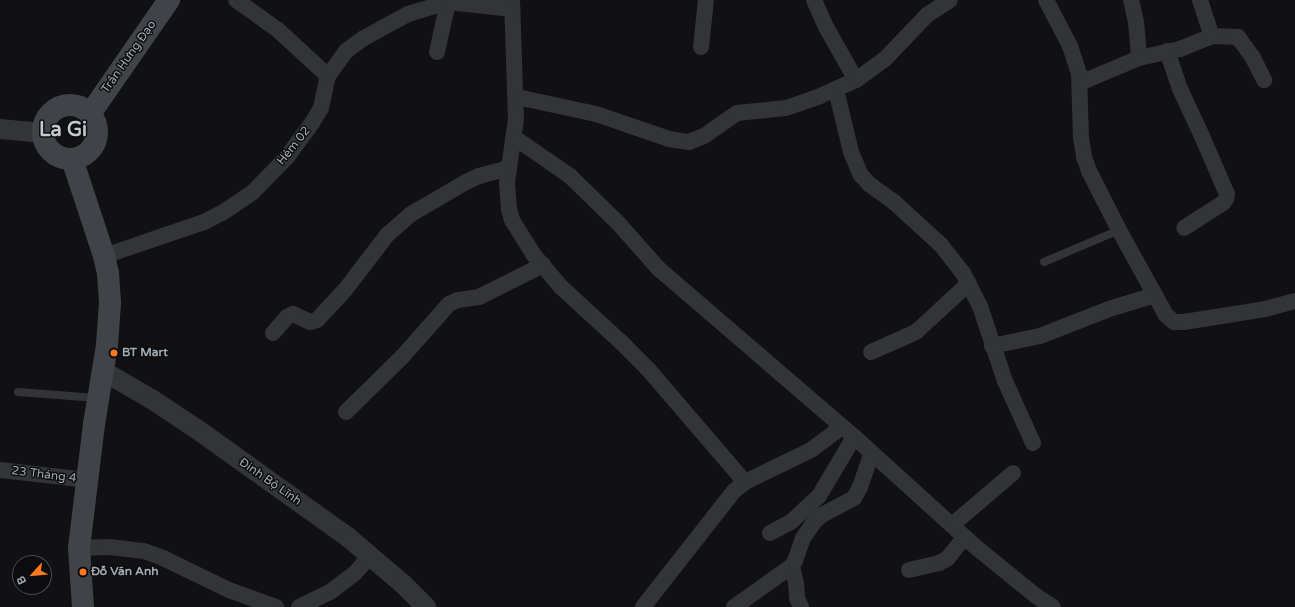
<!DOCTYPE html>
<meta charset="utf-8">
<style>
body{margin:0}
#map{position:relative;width:1295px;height:607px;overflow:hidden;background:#111113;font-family:"Varela Round",sans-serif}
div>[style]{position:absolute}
.service>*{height:8px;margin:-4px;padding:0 4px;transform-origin:4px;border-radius:4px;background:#323438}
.minor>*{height:16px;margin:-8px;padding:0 8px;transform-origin:8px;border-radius:8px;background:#323438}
.tertiary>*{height:20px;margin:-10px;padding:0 10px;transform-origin:10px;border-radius:10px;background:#323438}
.secondary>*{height:22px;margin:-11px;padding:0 11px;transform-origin:11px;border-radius:11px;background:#404448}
.secondary>.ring{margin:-11px;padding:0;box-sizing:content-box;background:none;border:22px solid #404448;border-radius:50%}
.dots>*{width:11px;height:11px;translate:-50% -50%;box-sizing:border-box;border:2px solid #0c0c0e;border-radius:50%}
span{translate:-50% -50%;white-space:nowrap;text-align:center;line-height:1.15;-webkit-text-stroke:3px #0c0c0e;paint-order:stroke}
.street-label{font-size:12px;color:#a1acb4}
.poi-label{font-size:12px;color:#a1acb4;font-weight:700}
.left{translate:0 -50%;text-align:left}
.town-label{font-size:20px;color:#c3cad0;font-weight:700}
.north{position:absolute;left:12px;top:555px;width:40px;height:40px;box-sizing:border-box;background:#0c0c0e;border:1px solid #484c50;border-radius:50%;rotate:243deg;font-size:11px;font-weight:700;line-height:16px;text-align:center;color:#a1acb4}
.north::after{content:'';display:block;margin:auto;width:14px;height:18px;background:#fe781e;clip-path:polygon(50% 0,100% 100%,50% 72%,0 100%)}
</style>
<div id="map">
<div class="service">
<div style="left:1044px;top:262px;width:82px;rotate:-23.1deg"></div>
<div style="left:18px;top:392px;width:79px;rotate:4.3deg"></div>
</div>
<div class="minor">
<div style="left:236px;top:0;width:52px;rotate:35.5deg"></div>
<div style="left:278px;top:30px;width:68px;rotate:42.6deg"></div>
<div style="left:512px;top:0;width:119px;rotate:88.1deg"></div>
<div style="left:516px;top:119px;width:64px;rotate:98.1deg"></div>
<div style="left:507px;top:182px;width:27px;rotate:86deg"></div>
<div style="left:509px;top:209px;width:11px;rotate:75deg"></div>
<div style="left:512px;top:220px;width:40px;rotate:58deg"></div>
<div style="left:533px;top:254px;width:43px;rotate:49.7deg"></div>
<div style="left:561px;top:287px;width:80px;rotate:42.5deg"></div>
<div style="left:620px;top:341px;width:40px;rotate:45deg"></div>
<div style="left:648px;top:369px;width:149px;rotate:49.4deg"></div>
<div style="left:814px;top:0;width:30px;rotate:66deg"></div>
<div style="left:826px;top:27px;width:61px;rotate:60.5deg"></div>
<div style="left:1046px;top:0;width:52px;rotate:62.4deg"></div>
<div style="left:1070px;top:46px;width:29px;rotate:72deg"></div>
<div style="left:1079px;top:74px;width:63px;rotate:88.2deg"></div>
<div style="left:1081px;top:137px;width:20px;rotate:81deg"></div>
<div style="left:1084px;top:157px;width:15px;rotate:70deg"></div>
<div style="left:1089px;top:171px;width:66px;rotate:63deg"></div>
<div style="left:1119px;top:230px;width:97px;rotate:61.1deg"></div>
<div style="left:1166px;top:315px;width:11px;rotate:41deg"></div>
<div style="left:1174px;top:322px;width:10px"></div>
<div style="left:1184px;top:322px;width:82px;rotate:-9.1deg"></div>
<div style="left:1265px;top:309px;width:31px;rotate:-15deg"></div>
<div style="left:1131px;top:0;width:23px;rotate:77deg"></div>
<div style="left:1136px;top:22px;width:36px;rotate:85deg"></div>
<div style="left:1200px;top:0;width:38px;rotate:72deg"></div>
<div style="left:1212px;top:36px;width:26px;rotate:2deg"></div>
<div style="left:1238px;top:37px;width:24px;rotate:54deg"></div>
<div style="left:1252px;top:56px;width:27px;rotate:63deg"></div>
<div style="left:701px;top:47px;width:47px;rotate:-83.9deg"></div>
<div style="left:1167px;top:51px;width:40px;rotate:71.1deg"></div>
<div style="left:1180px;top:89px;width:50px;rotate:65deg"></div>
<div style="left:1201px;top:134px;width:65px;rotate:66.6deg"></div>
<div style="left:1227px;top:194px;width:5px;rotate:101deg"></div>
<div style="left:1226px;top:199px;width:5px;rotate:127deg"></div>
<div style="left:1223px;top:203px;width:46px;rotate:147.3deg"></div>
<div style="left:437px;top:52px;width:51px;rotate:-77.6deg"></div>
<div style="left:1080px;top:83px;width:64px;rotate:-23deg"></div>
<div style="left:1139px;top:58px;width:42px;rotate:-12.4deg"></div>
<div style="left:1180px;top:49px;width:35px;rotate:-22deg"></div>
<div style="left:836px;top:90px;width:64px;rotate:76.4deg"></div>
<div style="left:851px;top:152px;width:25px;rotate:67deg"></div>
<div style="left:861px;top:175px;width:12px;rotate:48deg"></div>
<div style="left:869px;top:184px;width:31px;rotate:36deg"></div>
<div style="left:894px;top:202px;width:64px;rotate:42.5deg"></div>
<div style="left:941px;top:245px;width:36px;rotate:52deg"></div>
<div style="left:963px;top:273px;width:37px;rotate:63deg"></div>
<div style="left:980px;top:306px;width:79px;rotate:71.6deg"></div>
<div style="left:1005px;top:381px;width:68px;rotate:65.7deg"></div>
<div style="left:517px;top:97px;width:81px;rotate:12.1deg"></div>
<div style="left:596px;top:114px;width:77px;rotate:18.9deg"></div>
<div style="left:669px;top:139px;width:20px;rotate:9deg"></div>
<div style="left:689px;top:142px;width:16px;rotate:-22deg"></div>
<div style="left:704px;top:136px;width:40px;rotate:-34.9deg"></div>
<div style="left:737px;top:113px;width:49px;rotate:-5.8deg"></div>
<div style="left:786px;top:108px;width:36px;rotate:-19deg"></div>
<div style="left:820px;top:96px;width:39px;rotate:-24deg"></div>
<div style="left:856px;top:80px;width:34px;rotate:-36deg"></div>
<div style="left:884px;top:60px;width:62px;rotate:-46.3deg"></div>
<div style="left:927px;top:15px;width:27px;rotate:-33deg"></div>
<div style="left:515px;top:138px;width:67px;rotate:34.6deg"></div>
<div style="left:570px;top:176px;width:69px;rotate:44.4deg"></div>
<div style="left:619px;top:224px;width:60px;rotate:48.4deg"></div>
<div style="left:659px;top:269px;width:267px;rotate:40.7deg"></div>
<div style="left:861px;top:443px;width:156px;rotate:42.2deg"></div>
<div style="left:977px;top:548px;width:76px;rotate:39.1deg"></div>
<div style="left:1036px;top:596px;width:20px;rotate:33deg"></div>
<div style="left:104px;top:256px;width:106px;rotate:-18.8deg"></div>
<div style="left:204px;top:222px;width:20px;rotate:-27deg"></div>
<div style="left:222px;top:213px;width:37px;rotate:-34deg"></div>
<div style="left:253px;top:192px;width:49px;rotate:-45.8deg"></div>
<div style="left:287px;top:157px;width:42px;rotate:-53.7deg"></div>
<div style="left:312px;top:123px;width:17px;rotate:-59deg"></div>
<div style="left:321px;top:108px;width:33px;rotate:-78deg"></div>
<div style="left:328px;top:76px;width:31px;rotate:-54deg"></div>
<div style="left:346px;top:51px;width:22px;rotate:-36deg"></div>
<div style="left:364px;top:38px;width:50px;rotate:-28.6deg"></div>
<div style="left:408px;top:14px;width:42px;rotate:-16.7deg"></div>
<div style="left:448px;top:2px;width:65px;rotate:6.1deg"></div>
<div style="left:273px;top:333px;width:21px;rotate:-49deg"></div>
<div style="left:287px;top:317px;width:7px;rotate:-27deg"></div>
<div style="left:293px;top:314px;width:19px;rotate:25deg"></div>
<div style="left:310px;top:322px;width:7px;rotate:-16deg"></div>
<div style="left:317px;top:320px;width:41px;rotate:-47deg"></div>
<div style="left:345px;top:290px;width:69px;rotate:-52.6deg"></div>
<div style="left:387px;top:235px;width:32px;rotate:-41deg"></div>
<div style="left:411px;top:214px;width:64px;rotate:-30.2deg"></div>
<div style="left:466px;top:182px;width:14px;rotate:-25deg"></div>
<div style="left:479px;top:176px;width:31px;rotate:-15deg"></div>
<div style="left:992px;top:346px;width:49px;rotate:-11.8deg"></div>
<div style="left:1040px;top:336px;width:77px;rotate:-21.3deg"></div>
<div style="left:1112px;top:308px;width:45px;rotate:-16.8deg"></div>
<div style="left:871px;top:352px;width:49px;rotate:-24deg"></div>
<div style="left:916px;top:332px;width:72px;rotate:-42.8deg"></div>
<div style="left:346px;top:412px;width:80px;rotate:-44.5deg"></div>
<div style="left:403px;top:356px;width:69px;rotate:-48.5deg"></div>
<div style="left:449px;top:304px;width:10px;rotate:-24deg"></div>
<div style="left:458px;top:300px;width:21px;rotate:-8deg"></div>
<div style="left:479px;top:297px;width:72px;rotate:-26.6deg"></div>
<div style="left:0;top:470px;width:89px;rotate:6.5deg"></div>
<div style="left:952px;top:525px;width:80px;rotate:-40.4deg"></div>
<div style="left:770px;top:533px;width:24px;rotate:-28deg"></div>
<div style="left:791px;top:522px;width:38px;rotate:-43deg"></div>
<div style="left:819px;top:496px;width:69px;rotate:-59.3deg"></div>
<div style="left:79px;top:548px;width:31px;rotate:-2deg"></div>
<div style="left:110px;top:547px;width:34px;rotate:7deg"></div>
<div style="left:144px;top:551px;width:20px;rotate:20deg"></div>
<div style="left:163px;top:558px;width:73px;rotate:25.9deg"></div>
<div style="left:229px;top:590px;width:50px;rotate:19.9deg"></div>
<div style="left:792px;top:566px;width:17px;rotate:77deg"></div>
<div style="left:796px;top:583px;width:15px;rotate:86deg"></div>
<div style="left:797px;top:598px;width:10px;rotate:66deg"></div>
<div style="left:909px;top:570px;width:31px;rotate:-13deg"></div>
<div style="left:939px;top:563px;width:9px;rotate:-27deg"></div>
<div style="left:947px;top:559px;width:28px;rotate:-51deg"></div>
<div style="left:299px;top:607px;width:34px;rotate:-26deg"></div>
<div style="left:330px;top:592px;width:30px;rotate:-37deg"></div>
<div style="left:354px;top:574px;width:25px;rotate:-48deg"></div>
<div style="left:643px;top:607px;width:147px;rotate:-51.9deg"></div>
<div style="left:734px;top:491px;width:14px;rotate:-39deg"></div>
<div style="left:745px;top:482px;width:73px;rotate:-25.9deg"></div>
<div style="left:811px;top:450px;width:39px;rotate:-37deg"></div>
<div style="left:734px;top:607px;width:71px;rotate:-35.3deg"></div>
<div style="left:792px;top:566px;width:6px;rotate:-59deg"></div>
<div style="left:795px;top:561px;width:24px;rotate:-71deg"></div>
<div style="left:803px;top:538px;width:19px;rotate:-55deg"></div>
<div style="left:814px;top:522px;width:11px;rotate:-41deg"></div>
<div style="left:822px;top:515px;width:36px;rotate:-28deg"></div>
<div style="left:854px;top:498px;width:13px;rotate:-61deg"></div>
<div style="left:860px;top:487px;width:36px;rotate:-71deg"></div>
</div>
<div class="tertiary">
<div style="left:0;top:129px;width:43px;rotate:5.3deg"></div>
<div style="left:103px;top:371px;width:58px;rotate:30.1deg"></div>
<div style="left:153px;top:400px;width:58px;rotate:33.7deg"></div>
<div style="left:201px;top:432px;width:182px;rotate:35.6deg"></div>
<div style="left:349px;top:538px;width:71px;rotate:40.4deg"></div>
<div style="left:403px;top:584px;width:33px;rotate:45deg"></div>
</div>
<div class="secondary">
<div class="ring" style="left:43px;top:105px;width:32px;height:32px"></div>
<div style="left:90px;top:114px;width:139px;rotate:-55.3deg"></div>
<div style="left:72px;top:159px;width:102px;rotate:71.7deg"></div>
<div style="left:104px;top:256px;width:17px;rotate:77deg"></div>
<div style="left:108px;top:273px;width:30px;rotate:86deg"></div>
<div style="left:110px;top:303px;width:42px;rotate:94.1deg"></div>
<div style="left:107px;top:345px;width:80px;rotate:99.3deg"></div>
<div style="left:94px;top:424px;width:125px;rotate:96.9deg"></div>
<div style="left:79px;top:548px;width:59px;rotate:86.1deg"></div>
</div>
<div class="dots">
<div style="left:114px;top:353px;background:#fe781e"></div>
<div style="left:83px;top:572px;background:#fe781e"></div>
</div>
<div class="street-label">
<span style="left:129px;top:57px;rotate:-55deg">Trần Hưng Đạo</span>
<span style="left:294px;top:146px;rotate:-51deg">Hẻm 02</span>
<span style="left:44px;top:475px;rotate:7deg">23 Tháng 4</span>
<span style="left:270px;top:482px;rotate:35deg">Đinh Bộ Lĩnh</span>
</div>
<div class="poi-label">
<span class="left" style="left:122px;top:353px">BT Mart</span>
<span class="left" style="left:91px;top:572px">Đỗ Văn Anh</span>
</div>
<div class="town-label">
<span style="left:63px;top:130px">La Gi</span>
</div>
<div class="north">B</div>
</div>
